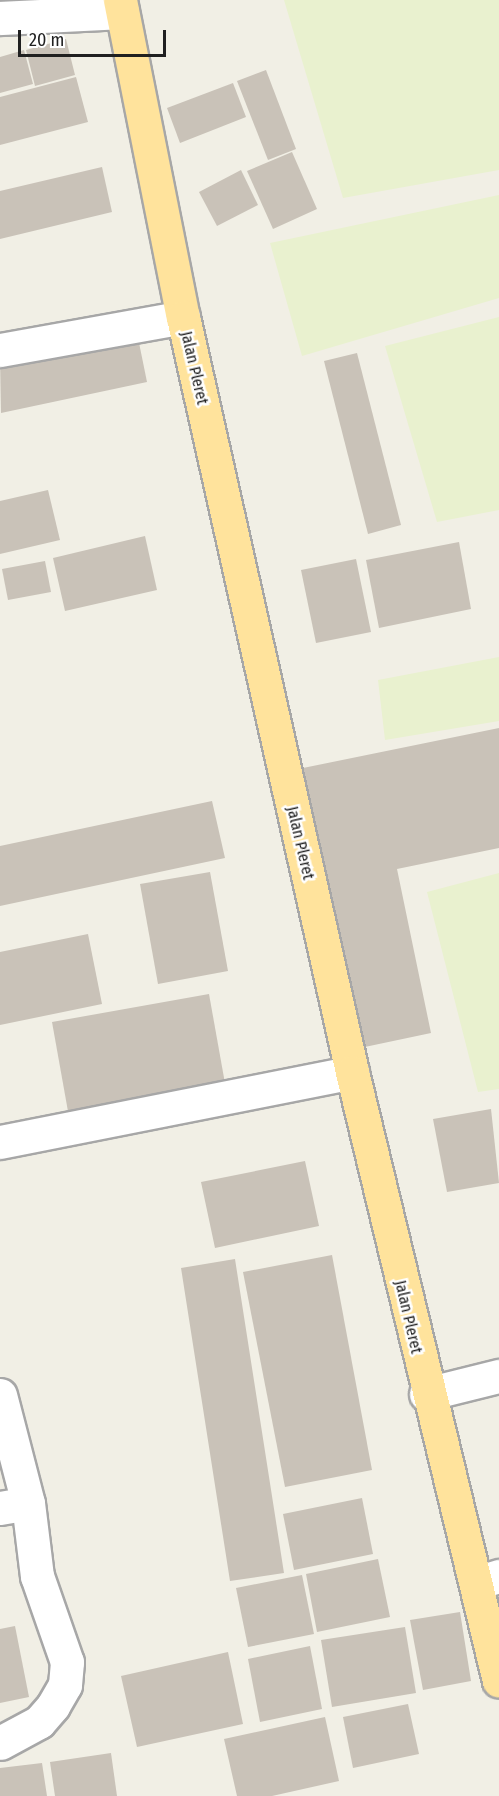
<!DOCTYPE html>
<style>
body{margin:0}
#map{position:relative;width:499px;height:1796px;overflow:hidden;background:#f1efe5;font-family:"Fira Sans Condensed",sans-serif}
div>[style]{position:absolute}
.farmland>*{inset:0;background:#e9f1cf}
.building>*{inset:0;background:#c9c2b8}
.roads{filter:drop-shadow(2px 0 #a7a7a7) drop-shadow(-2px 0 #a7a7a7) drop-shadow(0 2px #a7a7a7) drop-shadow(0 -2px #a7a7a7)}
.minor>*{height:33px;margin:-16.5px;padding:0 16.5px;transform-origin:16.5px;border-radius:16.5px;background:#fff}
.major>*{height:33px;margin:-16.5px;padding:0 16.5px;transform-origin:16.5px;border-radius:16.5px;background:#ffe39c}
span{translate:-50% -50%;white-space:nowrap;text-align:center;line-height:1.15;-webkit-text-stroke:5px #fff;paint-order:stroke}
.street-label{font-size:16px;color:#202020}
.scale{position:absolute;left:18px;top:30px;width:148px;height:27px;box-sizing:border-box;border:3px solid #202020;border-top:0;padding-left:8px;font-size:18px;line-height:21px;white-space:nowrap;color:#202020;-webkit-text-stroke:4px #fff;paint-order:stroke}
</style>
<div id="map">
<div class="farmland">
<div style="clip-path:polygon(284px 0,499px 0,499px 170px,343px 198px)"></div>
<div style="clip-path:polygon(499px 195px,499px 298px,302px 356px,270px 243px)"></div>
<div style="clip-path:polygon(499px 317px,499px 510px,437px 522px,385px 346px)"></div>
<div style="clip-path:polygon(499px 657px,499px 721px,385px 740px,378px 680px)"></div>
<div style="clip-path:polygon(499px 873px,499px 1089px,478px 1092px,427px 892px)"></div>
</div>
<div class="building">
<div style="clip-path:polygon(66px 39px,75px 75px,35px 86px,26px 50px)"></div>
<div style="clip-path:polygon(24px 50px,33px 84px,0 93px,0 57px)"></div>
<div style="clip-path:polygon(266px 70px,296px 149px,268px 160px,237px 81px)"></div>
<div style="clip-path:polygon(76px 77px,88px 122px,0 145px,0 97px)"></div>
<div style="clip-path:polygon(233px 83px,246px 117px,180px 143px,167px 108px)"></div>
<div style="clip-path:polygon(292px 152px,317px 209px,273px 229px,247px 171px)"></div>
<div style="clip-path:polygon(102px 167px,112px 212px,0 239px,0 191px)"></div>
<div style="clip-path:polygon(241px 170px,258px 205px,217px 226px,199px 192px)"></div>
<div style="clip-path:polygon(136px 328px,147px 382px,1px 413px,0 357px)"></div>
<div style="clip-path:polygon(357px 353px,401px 525px,368px 534px,324px 361px)"></div>
<div style="clip-path:polygon(48px 490px,60px 540px,0 554px,0 501px)"></div>
<div style="clip-path:polygon(145px 536px,157px 590px,65px 611px,53px 558px)"></div>
<div style="clip-path:polygon(459px 542px,471px 609px,379px 628px,366px 560px)"></div>
<div style="clip-path:polygon(356px 559px,371px 632px,316px 643px,301px 570px)"></div>
<div style="clip-path:polygon(45px 561px,51px 592px,8px 600px,2px 569px)"></div>
<div style="clip-path:polygon(499px 728px,499px 848px,397px 869px,431px 1033px,360px 1048px,303px 768px)"></div>
<div style="clip-path:polygon(212px 801px,225px 858px,0 906px,0 846px)"></div>
<div style="clip-path:polygon(210px 872px,228px 971px,158px 984px,140px 884px)"></div>
<div style="clip-path:polygon(88px 934px,102px 1004px,0 1025px,0 952px)"></div>
<div style="clip-path:polygon(209px 994px,226px 1089px,69px 1117px,52px 1022px)"></div>
<div style="clip-path:polygon(491px 1109px,499px 1183px,447px 1192px,433px 1119px)"></div>
<div style="clip-path:polygon(305px 1161px,319px 1226px,215px 1248px,201px 1182px)"></div>
<div style="clip-path:polygon(332px 1255px,372px 1470px,285px 1487px,243px 1272px)"></div>
<div style="clip-path:polygon(235px 1259px,284px 1573px,230px 1581px,181px 1268px)"></div>
<div style="clip-path:polygon(362px 1498px,373px 1554px,294px 1570px,283px 1514px)"></div>
<div style="clip-path:polygon(378px 1559px,390px 1617px,317px 1632px,306px 1574px)"></div>
<div style="clip-path:polygon(302px 1575px,314px 1634px,248px 1647px,236px 1588px)"></div>
<div style="clip-path:polygon(460px 1612px,471px 1681px,423px 1690px,410px 1620px)"></div>
<div style="clip-path:polygon(15px 1626px,29px 1697px,0 1703px,0 1629px)"></div>
<div style="clip-path:polygon(405px 1627px,416px 1693px,332px 1707px,321px 1640px)"></div>
<div style="clip-path:polygon(310px 1646px,322px 1709px,260px 1722px,248px 1659px)"></div>
<div style="clip-path:polygon(228px 1652px,243px 1724px,137px 1747px,121px 1676px)"></div>
<div style="clip-path:polygon(408px 1704px,419px 1754px,353px 1768px,343px 1717px)"></div>
<div style="clip-path:polygon(325px 1717px,339px 1781px,272px 1796px,237px 1796px,224px 1739px)"></div>
<div style="clip-path:polygon(111px 1753px,117px 1796px,55px 1796px,50px 1762px)"></div>
<div style="clip-path:polygon(42px 1763px,47px 1796px,0 1796px,0 1768px)"></div>
</div>
<div class="roads">
<div class="minor">
<div style="left:0;top:18px;width:122px;rotate:-2.8deg"></div>
<div style="left:0;top:350px;width:186px;rotate:-10.2deg"></div>
<div style="left:0;top:1142px;width:359px;rotate:-11.2deg"></div>
<div style="left:426px;top:1394px;width:75px;rotate:-13.9deg"></div>
<div style="left:0;top:1395px;width:112px;rotate:75.5deg"></div>
<div style="left:0;top:1508px;width:28px;rotate:-10deg"></div>
<div style="left:28px;top:1503px;width:74px;rotate:83deg"></div>
<div style="left:37px;top:1576px;width:91px;rotate:70.8deg"></div>
<div style="left:67px;top:1662px;width:23px;rotate:95deg"></div>
<div style="left:65px;top:1685px;width:24px;rotate:120deg"></div>
<div style="left:53px;top:1706px;width:21px;rotate:131deg"></div>
<div style="left:39px;top:1722px;width:44px;rotate:151.7deg"></div>
<div style="left:476px;top:1583px;width:24px;rotate:-17deg"></div>
</div>
<div class="major">
<div style="left:120px;top:0;width:323px;rotate:78.8deg"></div>
<div style="left:183px;top:317px;width:774px;rotate:77.38deg"></div>
<div style="left:352px;top:1072px;width:626px;rotate:76.43deg"></div>
</div>
</div>
<div class="street-label">
<span style="left:194px;top:368px;rotate:77deg">Jalan Pleret</span>
<span style="left:300px;top:843px;rotate:77deg">Jalan Pleret</span>
<span style="left:408px;top:1317px;rotate:77deg">Jalan Pleret</span>
</div>
<div class="scale">20 m</div>
</div>
